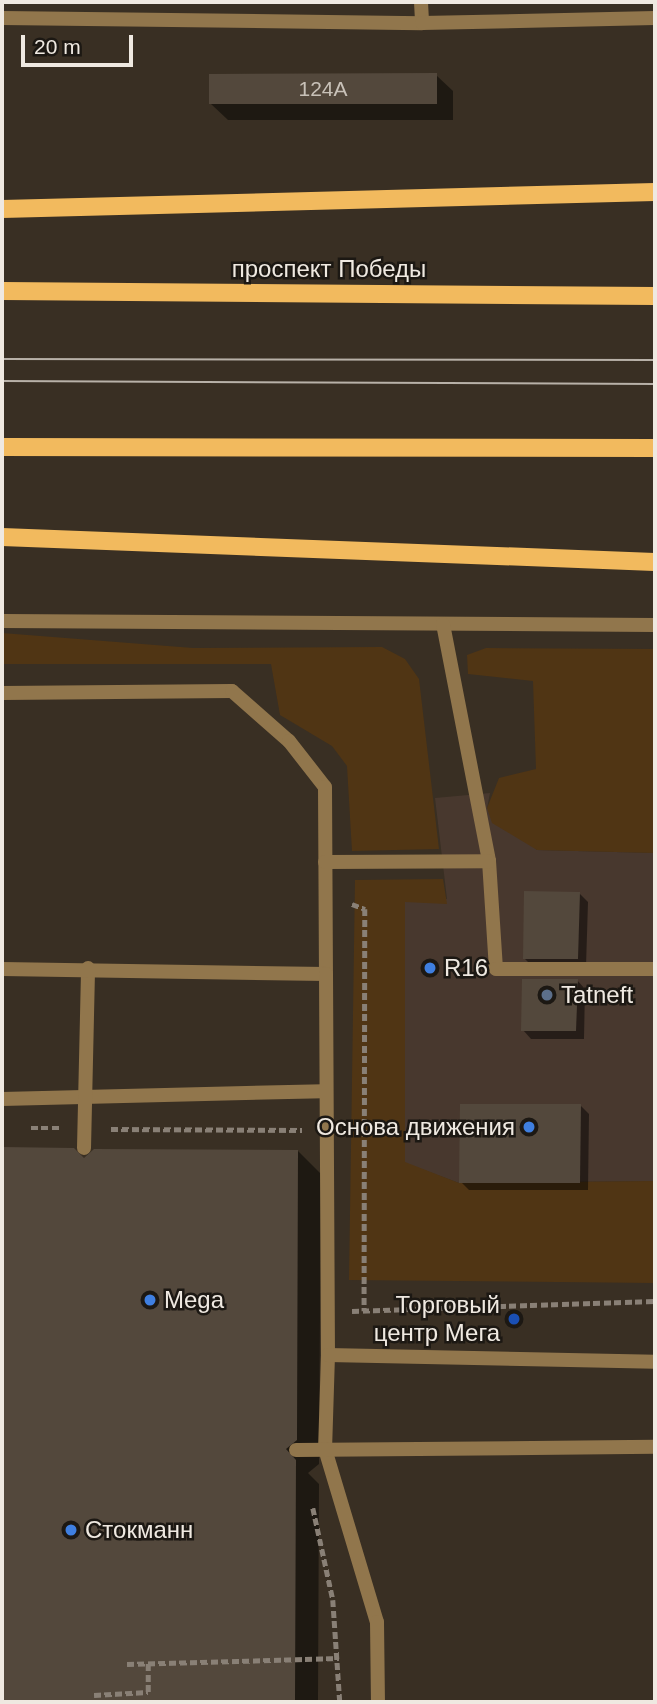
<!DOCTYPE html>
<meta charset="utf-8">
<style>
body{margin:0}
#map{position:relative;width:657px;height:1704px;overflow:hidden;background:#392f23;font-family:Arial,sans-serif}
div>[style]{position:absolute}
.commercial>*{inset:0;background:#48382e}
.green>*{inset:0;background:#503514}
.shadow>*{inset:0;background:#0007}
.building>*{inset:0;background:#53483c}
.path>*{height:4.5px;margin-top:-2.25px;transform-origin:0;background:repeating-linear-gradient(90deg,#898076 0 7px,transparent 0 10.5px)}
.service>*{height:14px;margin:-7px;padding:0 7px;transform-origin:7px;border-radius:7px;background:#91764c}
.minor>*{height:14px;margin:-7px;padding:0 7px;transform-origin:7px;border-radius:7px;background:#91764c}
.primary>*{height:18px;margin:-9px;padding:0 9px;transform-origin:9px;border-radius:9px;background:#f2ba5e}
.tram>*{height:2px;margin:-1px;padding:0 1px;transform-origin:1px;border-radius:1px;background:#b8b1a8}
.dots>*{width:19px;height:19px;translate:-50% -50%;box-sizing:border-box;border:4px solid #1c1813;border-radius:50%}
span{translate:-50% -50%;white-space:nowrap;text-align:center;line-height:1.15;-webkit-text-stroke:5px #1c1813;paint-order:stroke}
.number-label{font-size:21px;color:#c8c1b8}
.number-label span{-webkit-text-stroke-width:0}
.street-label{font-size:24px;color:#efe9e1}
.poi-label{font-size:24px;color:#efe9e1}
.left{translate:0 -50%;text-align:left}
.right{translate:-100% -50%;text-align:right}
.frame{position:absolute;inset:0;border:4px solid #efe9e1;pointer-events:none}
.scale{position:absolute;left:21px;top:35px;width:112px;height:32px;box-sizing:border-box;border:4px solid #efe9e1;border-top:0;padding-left:9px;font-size:21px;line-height:24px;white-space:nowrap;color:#efe9e1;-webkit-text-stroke:5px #1c1813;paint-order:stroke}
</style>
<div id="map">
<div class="commercial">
<div style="clip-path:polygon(490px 793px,487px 808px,537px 850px,655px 853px,655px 1181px,459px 1183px,405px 1163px,405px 901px,447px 899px,435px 798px)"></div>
</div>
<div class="green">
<div style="clip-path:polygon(2px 633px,193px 648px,382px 647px,405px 659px,419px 679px,439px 849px,352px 851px,347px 766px,332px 746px,280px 715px,271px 664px,2px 664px)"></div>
<div style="clip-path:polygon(486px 648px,655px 649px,655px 853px,537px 850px,492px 823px,487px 808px,499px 778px,536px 769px,533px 681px,468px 674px,467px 655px)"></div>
<div style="clip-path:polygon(443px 879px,447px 904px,405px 902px,405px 1162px,459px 1183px,655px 1181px,655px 1283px,349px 1280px,355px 880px)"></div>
</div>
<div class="shadow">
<div style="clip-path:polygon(436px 75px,453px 91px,453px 120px,228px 120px,211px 104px)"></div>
<div style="clip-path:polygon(579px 893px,588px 902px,586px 967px,533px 967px,525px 959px)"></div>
<div style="clip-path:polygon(577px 980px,585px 989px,584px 1039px,531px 1039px,523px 1030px)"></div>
<div style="clip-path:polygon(581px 1106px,589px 1114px,588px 1190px,469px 1190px,461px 1182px)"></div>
<div style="clip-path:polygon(2px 1149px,74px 1150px,85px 1160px,298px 1151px,321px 1174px,319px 1464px,308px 1473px,319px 1484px,318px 1702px,2px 1702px)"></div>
</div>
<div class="building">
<div style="clip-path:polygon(437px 73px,437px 104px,209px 104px,209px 74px)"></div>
<div style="clip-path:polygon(524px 891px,580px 892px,578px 959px,523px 959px)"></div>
<div style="clip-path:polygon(522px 979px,578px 979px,576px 1031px,521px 1031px)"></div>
<div style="clip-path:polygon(460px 1104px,581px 1104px,580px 1183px,459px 1183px)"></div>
<div style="clip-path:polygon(2px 1147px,74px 1148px,84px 1158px,94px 1149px,298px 1150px,297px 1440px,286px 1449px,296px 1460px,295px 1702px,2px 1702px)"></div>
</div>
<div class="path">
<div style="left:352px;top:904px;width:14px;rotate:21deg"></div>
<div style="left:365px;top:909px;width:402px;rotate:90.1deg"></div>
<div style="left:31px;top:1128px;width:29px"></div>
<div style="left:111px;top:1129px;width:191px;rotate:0.3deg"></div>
<div style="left:352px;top:1311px;width:303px;rotate:-1.9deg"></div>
<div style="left:313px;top:1508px;width:94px;rotate:77.7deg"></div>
<div style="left:333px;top:1600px;width:102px;rotate:86.1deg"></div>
<div style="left:127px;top:1664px;width:212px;rotate:-1.6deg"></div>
<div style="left:94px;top:1695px;width:54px;rotate:-3.2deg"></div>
<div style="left:148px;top:1692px;width:29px;rotate:-90deg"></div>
</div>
<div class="service">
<div style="left:421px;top:2px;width:21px;rotate:87deg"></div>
<div style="left:2px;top:18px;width:420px;rotate:0.7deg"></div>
<div style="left:422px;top:23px;width:233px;rotate:-1.2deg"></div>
<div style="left:2px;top:621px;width:653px;rotate:0.35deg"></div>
<div style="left:443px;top:624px;width:241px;rotate:79deg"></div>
<div style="left:489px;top:861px;width:108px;rotate:86.3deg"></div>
<div style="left:496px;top:969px;width:159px"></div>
<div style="left:2px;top:693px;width:230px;rotate:-0.5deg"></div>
<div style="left:232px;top:691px;width:76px;rotate:41.3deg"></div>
<div style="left:289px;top:741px;width:58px;rotate:52deg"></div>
<div style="left:325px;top:787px;width:187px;rotate:89.7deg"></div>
<div style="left:325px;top:862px;width:164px;rotate:-0.3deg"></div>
<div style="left:2px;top:1099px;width:321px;rotate:-1.4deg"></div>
<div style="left:84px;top:1148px;width:180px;rotate:-88.7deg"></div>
<div style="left:328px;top:1355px;width:94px;rotate:91.8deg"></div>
<div style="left:325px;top:1449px;width:181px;rotate:73.3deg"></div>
<div style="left:377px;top:1622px;width:80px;rotate:89.3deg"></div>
<div style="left:296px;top:1450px;width:359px;rotate:-0.5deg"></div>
</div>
<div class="minor">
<div style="left:2px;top:969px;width:324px;rotate:0.9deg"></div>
<div style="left:326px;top:974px;width:381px;rotate:89.7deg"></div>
<div style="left:328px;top:1355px;width:327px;rotate:1.2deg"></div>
</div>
<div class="primary">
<div style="left:2px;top:209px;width:653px;rotate:-1.49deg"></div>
<div style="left:2px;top:291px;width:653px;rotate:0.44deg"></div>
<div style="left:2px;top:447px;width:653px;rotate:0.09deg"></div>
<div style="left:2px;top:537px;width:653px;rotate:2.19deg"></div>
</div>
<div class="tram">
<div style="left:2px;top:359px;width:653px;rotate:0.09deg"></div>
<div style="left:2px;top:381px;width:653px;rotate:0.26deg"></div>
</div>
<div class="dots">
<div style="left:430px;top:968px;background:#3f7fe0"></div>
<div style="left:547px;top:995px;background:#5c6f8a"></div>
<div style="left:529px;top:1127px;background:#3f7fe0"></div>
<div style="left:150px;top:1300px;background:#3f7fe0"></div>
<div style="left:514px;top:1319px;background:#1a4fb4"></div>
<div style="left:71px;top:1530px;background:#3f7fe0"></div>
</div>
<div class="number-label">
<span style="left:323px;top:89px">124А</span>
</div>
<div class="street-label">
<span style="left:329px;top:269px">проспект Победы</span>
</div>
<div class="poi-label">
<span class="left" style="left:444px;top:968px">R16</span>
<span class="left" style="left:561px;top:995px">Tatneft</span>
<span class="right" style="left:515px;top:1127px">Основа движения</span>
<span class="left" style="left:164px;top:1300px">Mega</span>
<span class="right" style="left:500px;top:1319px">Торговый<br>центр Мега</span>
<span class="left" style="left:85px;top:1530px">Стокманн</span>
</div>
<div class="frame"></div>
<div class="scale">20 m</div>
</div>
